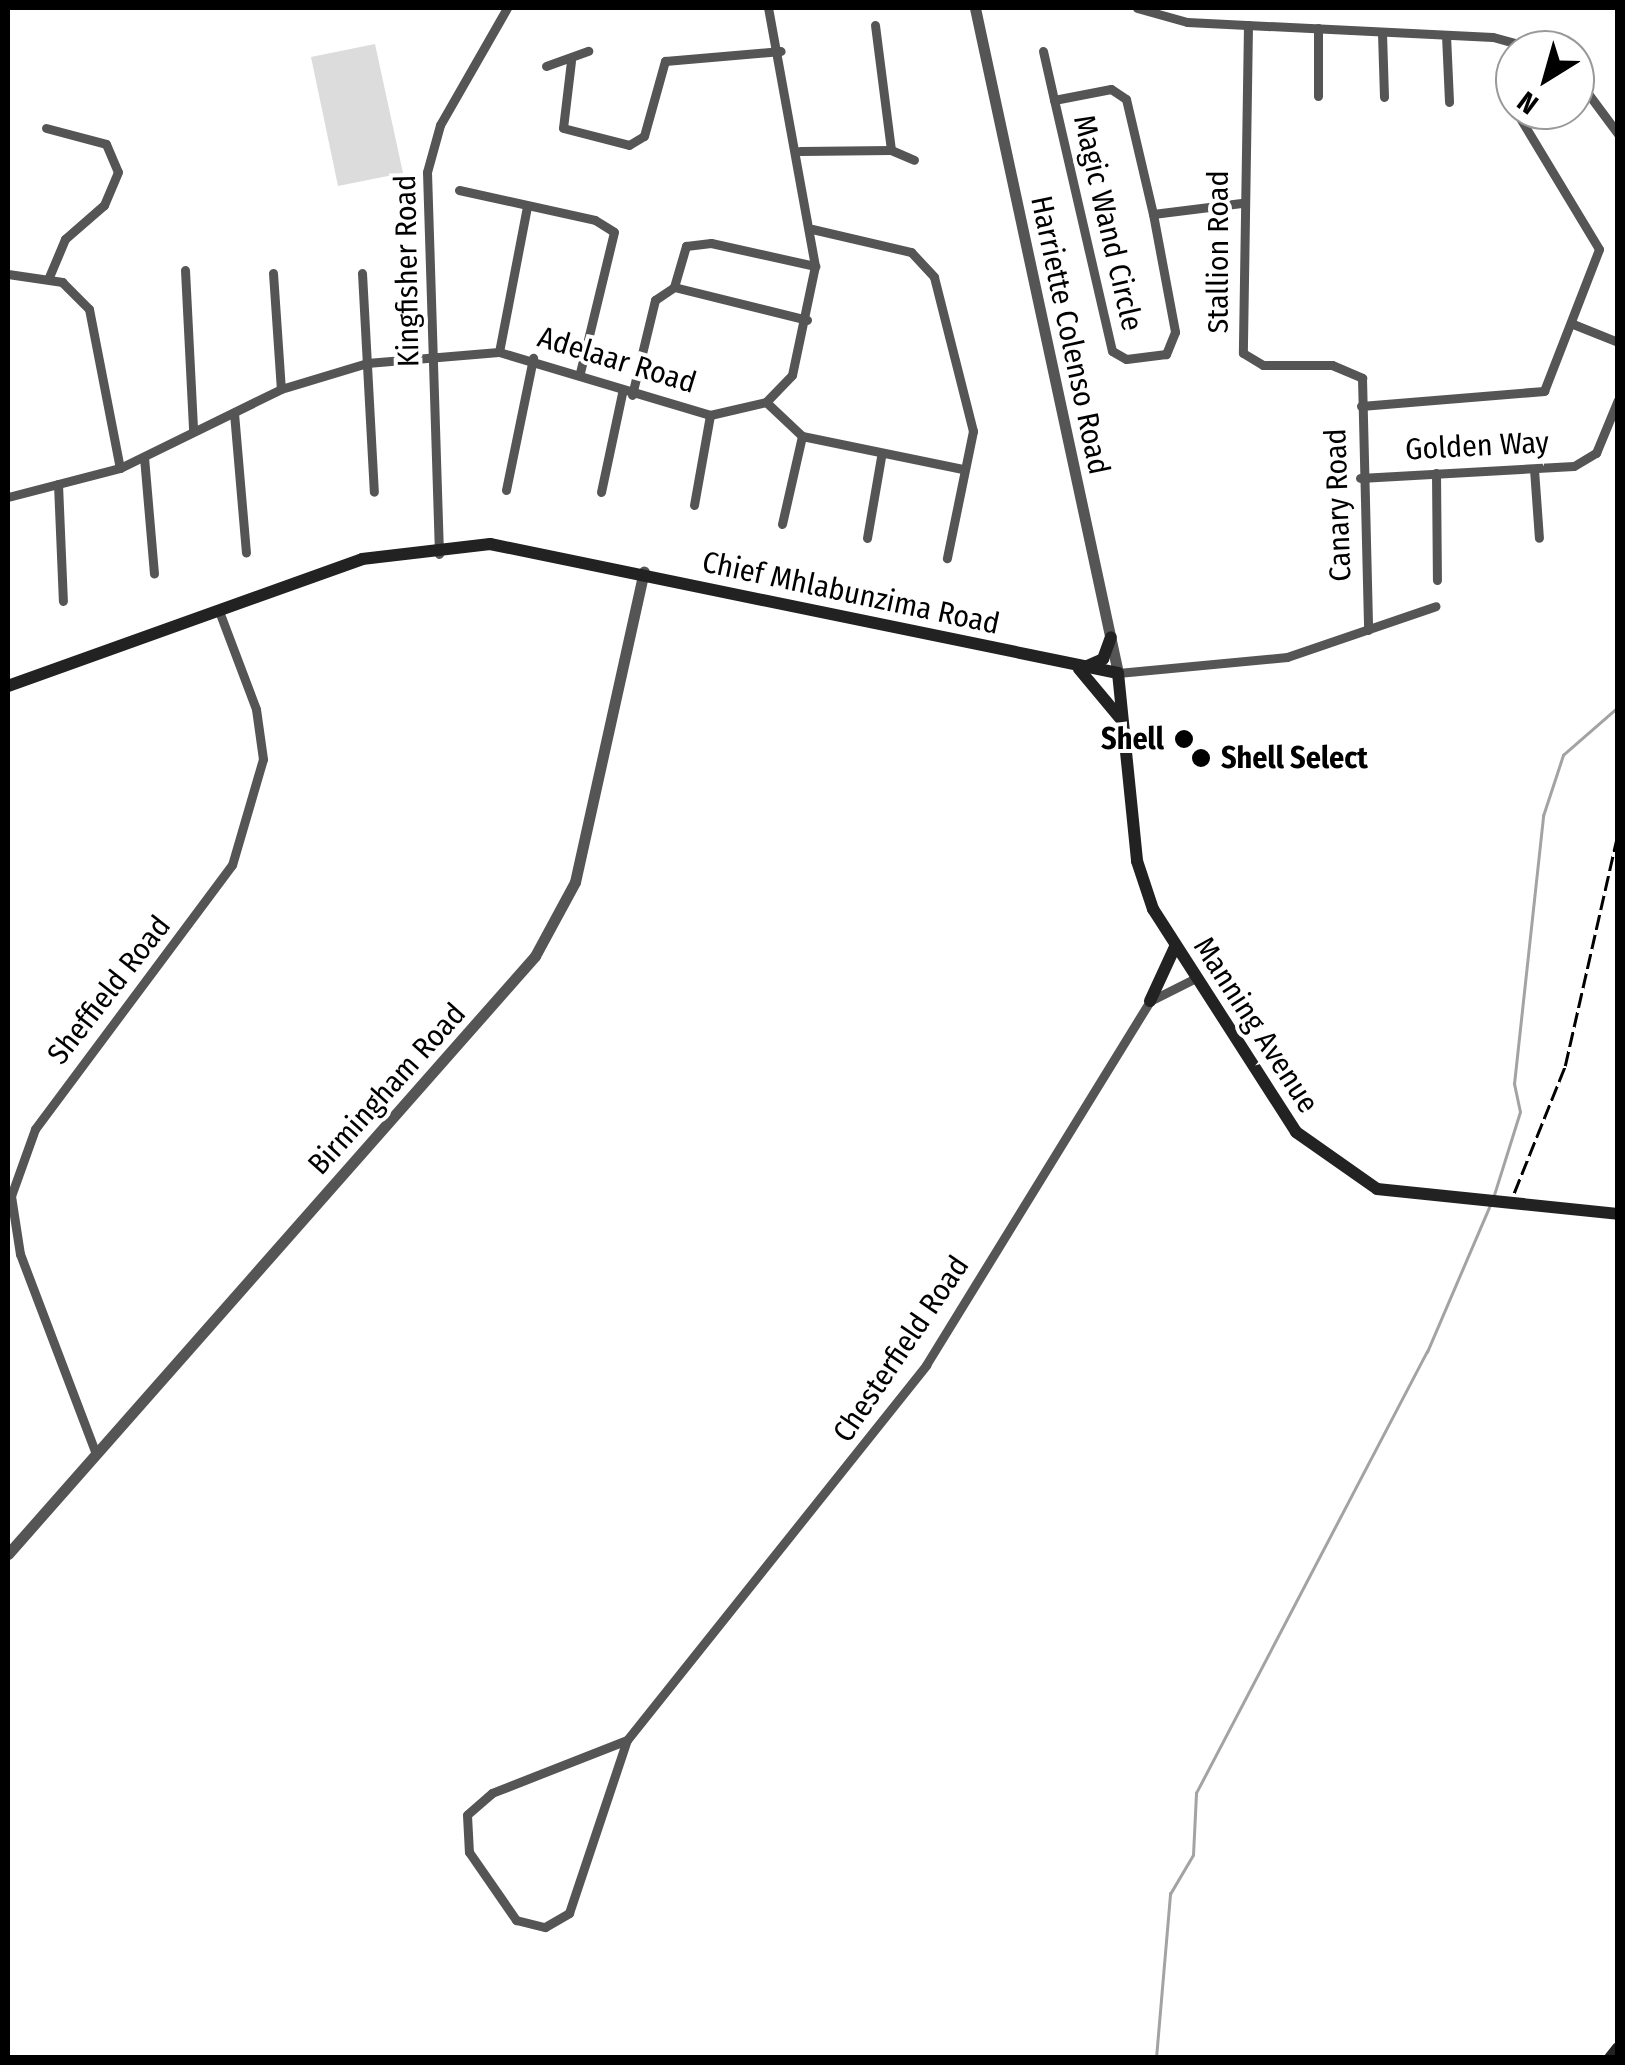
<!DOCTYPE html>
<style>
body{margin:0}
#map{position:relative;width:1625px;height:2065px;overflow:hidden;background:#fff;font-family:"Fira Sans Condensed",sans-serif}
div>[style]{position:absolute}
.green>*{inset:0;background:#dcdcdc}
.stream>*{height:2.5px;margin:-1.25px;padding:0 1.25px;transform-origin:1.25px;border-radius:1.25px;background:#a3a3a3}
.minor>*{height:9px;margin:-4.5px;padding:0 4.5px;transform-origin:4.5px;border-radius:4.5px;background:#555}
.tertiary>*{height:11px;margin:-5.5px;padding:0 5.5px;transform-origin:5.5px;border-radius:5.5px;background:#555}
.secondary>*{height:12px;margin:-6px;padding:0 6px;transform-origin:6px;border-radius:6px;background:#222}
.rail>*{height:2.5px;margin-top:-1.25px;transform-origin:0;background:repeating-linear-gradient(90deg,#000 0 15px,transparent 0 20px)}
.dots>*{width:28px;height:28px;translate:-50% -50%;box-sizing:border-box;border:5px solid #fff;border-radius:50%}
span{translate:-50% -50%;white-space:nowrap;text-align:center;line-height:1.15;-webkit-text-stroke:8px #fff;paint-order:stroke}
.street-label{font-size:30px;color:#000}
.poi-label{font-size:30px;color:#000;font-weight:700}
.right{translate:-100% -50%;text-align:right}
.left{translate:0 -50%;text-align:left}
.frame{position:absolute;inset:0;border:10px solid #000;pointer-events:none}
.north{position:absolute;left:1495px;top:30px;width:100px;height:100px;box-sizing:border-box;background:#fff;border:2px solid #999;border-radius:50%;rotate:217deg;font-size:28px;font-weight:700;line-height:40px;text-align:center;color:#000}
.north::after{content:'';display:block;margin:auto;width:35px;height:45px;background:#000;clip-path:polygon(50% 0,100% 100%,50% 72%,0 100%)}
</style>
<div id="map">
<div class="green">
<div style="clip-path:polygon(375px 44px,403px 173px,338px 186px,311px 57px)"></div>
</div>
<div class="stream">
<div style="left:1493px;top:1198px;width:90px;rotate:-72.6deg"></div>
<div style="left:1520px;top:1112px;width:29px;rotate:-102deg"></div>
<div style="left:1514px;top:1084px;width:270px;rotate:-83.8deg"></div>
<div style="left:1543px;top:816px;width:64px;rotate:-71.8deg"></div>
<div style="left:1563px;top:755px;width:73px;rotate:-41.1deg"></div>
<div style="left:1156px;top:2058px;width:165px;rotate:-85.1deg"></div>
<div style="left:1170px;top:1894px;width:45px;rotate:-59.5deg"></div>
<div style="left:1193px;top:1855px;width:62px;rotate:-87.2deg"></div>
<div style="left:1196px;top:1793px;width:498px;rotate:-62.4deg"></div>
<div style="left:1427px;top:1352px;width:160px;rotate:-66.8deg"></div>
</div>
<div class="minor">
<div style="left:1137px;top:8px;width:52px;rotate:15.6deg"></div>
<div style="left:1187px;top:22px;width:306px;rotate:2.8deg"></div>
<div style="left:1493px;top:37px;width:49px;rotate:15.5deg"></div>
<div style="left:875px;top:25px;width:126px;rotate:82.7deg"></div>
<div style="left:1248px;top:25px;width:328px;rotate:90.9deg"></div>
<div style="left:1243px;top:353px;width:23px;rotate:31deg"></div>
<div style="left:1263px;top:365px;width:69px"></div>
<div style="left:1332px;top:365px;width:33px;rotate:23deg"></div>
<div style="left:1362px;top:378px;width:252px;rotate:88.6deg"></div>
<div style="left:1382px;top:33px;width:64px;rotate:88.2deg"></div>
<div style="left:1446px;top:35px;width:67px;rotate:87.4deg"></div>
<div style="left:1043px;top:51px;width:50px;rotate:77.3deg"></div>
<div style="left:571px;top:61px;width:67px;rotate:96.8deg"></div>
<div style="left:563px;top:128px;width:68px;rotate:14.4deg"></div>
<div style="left:629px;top:145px;width:17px;rotate:-31deg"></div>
<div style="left:644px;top:136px;width:78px;rotate:-74.4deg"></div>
<div style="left:665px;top:61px;width:116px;rotate:-4.9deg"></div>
<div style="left:1515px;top:65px;width:45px;rotate:90deg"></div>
<div style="left:546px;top:66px;width:45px;rotate:-19.7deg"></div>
<div style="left:1575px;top:76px;width:72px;rotate:53.4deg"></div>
<div style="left:1111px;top:89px;width:18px;rotate:34deg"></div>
<div style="left:1126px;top:99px;width:118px;rotate:76.8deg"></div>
<div style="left:1153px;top:214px;width:120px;rotate:79.4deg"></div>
<div style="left:1175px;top:332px;width:24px;rotate:112deg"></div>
<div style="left:1166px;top:354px;width:40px;rotate:172.9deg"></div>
<div style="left:1126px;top:359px;width:16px;rotate:-150deg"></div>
<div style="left:1112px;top:351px;width:258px;rotate:-103deg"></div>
<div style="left:1054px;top:100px;width:58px;rotate:-10.9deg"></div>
<div style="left:1318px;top:96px;width:68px;rotate:-90deg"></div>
<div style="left:46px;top:128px;width:62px;rotate:14.9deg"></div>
<div style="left:106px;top:144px;width:30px;rotate:67deg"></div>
<div style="left:118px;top:172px;width:36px;rotate:113deg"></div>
<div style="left:104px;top:205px;width:52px;rotate:138.9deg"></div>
<div style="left:65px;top:239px;width:41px;rotate:112.8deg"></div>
<div style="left:800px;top:151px;width:91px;rotate:-0.6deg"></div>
<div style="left:891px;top:150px;width:25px;rotate:23deg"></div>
<div style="left:459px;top:190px;width:139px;rotate:12.4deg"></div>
<div style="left:595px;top:220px;width:22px;rotate:32deg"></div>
<div style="left:614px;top:232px;width:145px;rotate:103.6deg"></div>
<div style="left:1153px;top:214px;width:89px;rotate:-7.1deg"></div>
<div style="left:812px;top:229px;width:102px;rotate:13.1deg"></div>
<div style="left:911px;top:252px;width:34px;rotate:47deg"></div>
<div style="left:934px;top:277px;width:159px;rotate:75.8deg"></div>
<div style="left:973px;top:431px;width:130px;rotate:101.6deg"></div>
<div style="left:185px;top:270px;width:160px;rotate:87.1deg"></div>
<div style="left:273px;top:273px;width:116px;rotate:86.1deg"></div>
<div style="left:362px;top:273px;width:219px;rotate:86.9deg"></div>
<div style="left:8px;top:274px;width:55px;rotate:8.4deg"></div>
<div style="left:62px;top:282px;width:38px;rotate:45deg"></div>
<div style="left:89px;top:309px;width:162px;rotate:79deg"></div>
<div style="left:674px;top:287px;width:137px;rotate:13.9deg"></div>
<div style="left:1573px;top:324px;width:48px;rotate:21.8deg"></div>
<div style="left:499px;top:352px;width:148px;rotate:-79.1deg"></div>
<div style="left:632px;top:395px;width:98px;rotate:-76.4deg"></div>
<div style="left:655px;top:300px;width:23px;rotate:-34deg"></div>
<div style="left:674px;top:287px;width:43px;rotate:-73.7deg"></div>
<div style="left:686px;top:246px;width:25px;rotate:-7deg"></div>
<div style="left:711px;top:243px;width:107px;rotate:12.5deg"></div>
<div style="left:766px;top:402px;width:50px;rotate:43.4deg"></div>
<div style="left:802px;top:436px;width:164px;rotate:11.6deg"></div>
<div style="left:1361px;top:406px;width:184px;rotate:-4.7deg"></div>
<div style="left:1544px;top:391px;width:152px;rotate:-68.8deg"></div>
<div style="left:1599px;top:249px;width:162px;rotate:-121.1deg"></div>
<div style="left:234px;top:413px;width:140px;rotate:85.1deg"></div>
<div style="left:144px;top:457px;width:117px;rotate:85.1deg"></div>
<div style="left:1534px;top:469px;width:69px;rotate:85.9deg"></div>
<div style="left:1436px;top:473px;width:107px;rotate:89.5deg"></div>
<div style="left:1360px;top:478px;width:214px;rotate:-3.2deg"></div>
<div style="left:1574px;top:466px;width:26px;rotate:-31deg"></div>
<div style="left:1596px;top:453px;width:57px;rotate:-67.5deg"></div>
<div style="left:58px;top:484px;width:117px;rotate:87.6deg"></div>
<div style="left:506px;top:490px;width:135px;rotate:-78.4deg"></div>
<div style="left:601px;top:492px;width:101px;rotate:-78deg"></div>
<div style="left:8px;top:497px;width:116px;rotate:-14.5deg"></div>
<div style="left:120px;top:468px;width:179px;rotate:-26.1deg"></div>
<div style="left:281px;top:389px;width:90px;rotate:-16.8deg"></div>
<div style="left:367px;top:363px;width:132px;rotate:-4.8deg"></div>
<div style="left:499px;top:352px;width:220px;rotate:16.6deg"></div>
<div style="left:710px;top:415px;width:57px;rotate:-13.1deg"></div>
<div style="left:766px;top:402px;width:37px;rotate:-46deg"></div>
<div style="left:792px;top:375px;width:111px;rotate:-78.1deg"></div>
<div style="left:815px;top:266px;width:262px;rotate:-100.3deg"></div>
<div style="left:694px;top:505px;width:91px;rotate:-79.9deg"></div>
<div style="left:782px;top:524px;width:90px;rotate:-77.2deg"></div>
<div style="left:867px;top:538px;width:82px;rotate:-80.2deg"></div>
<div style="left:439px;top:554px;width:382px;rotate:-91.8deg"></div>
<div style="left:427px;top:172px;width:49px;rotate:-74.5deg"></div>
<div style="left:440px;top:125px;width:135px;rotate:-60.2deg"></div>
<div style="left:1118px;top:673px;width:170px;rotate:-5.4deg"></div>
<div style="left:1287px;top:657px;width:157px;rotate:-18.9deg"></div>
<div style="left:96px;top:1454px;width:214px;rotate:-110.8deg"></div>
<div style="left:20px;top:1254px;width:59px;rotate:-98.8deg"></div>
<div style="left:11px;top:1196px;width:71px;rotate:-70.3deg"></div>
<div style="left:35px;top:1129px;width:329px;rotate:-53.3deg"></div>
<div style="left:232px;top:865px;width:110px;rotate:-73.7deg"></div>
<div style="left:263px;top:759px;width:50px;rotate:-98deg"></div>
<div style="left:256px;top:709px;width:105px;rotate:-110.7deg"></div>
<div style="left:627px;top:1740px;width:145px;rotate:158.6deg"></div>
<div style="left:492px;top:1793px;width:33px;rotate:139deg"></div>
<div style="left:467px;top:1815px;width:37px;rotate:87deg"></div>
<div style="left:469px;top:1852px;width:83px;rotate:55.3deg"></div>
<div style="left:516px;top:1920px;width:30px;rotate:14deg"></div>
<div style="left:545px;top:1927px;width:28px;rotate:-30deg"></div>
<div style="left:569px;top:1913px;width:182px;rotate:-71.5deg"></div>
<div style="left:627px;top:1740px;width:480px;rotate:-51.4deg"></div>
<div style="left:926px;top:1365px;width:427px;rotate:-58.4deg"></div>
<div style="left:1150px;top:1001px;width:49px;rotate:-26.6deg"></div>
</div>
<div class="tertiary">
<div style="left:975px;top:8px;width:680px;rotate:77.86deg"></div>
<div style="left:8px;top:1554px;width:797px;rotate:-48.61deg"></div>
<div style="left:535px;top:956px;width:84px;rotate:-61.6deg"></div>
<div style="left:575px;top:882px;width:318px;rotate:-77.5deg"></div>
</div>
<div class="secondary">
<div style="left:1085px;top:667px;width:20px;rotate:-24deg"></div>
<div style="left:1103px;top:659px;width:23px;rotate:-70deg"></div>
<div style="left:1079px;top:669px;width:64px;rotate:50.1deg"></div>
<div style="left:8px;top:686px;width:376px;rotate:-19.7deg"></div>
<div style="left:362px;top:559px;width:129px;rotate:-6.7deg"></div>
<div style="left:490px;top:544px;width:641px;rotate:11.61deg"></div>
<div style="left:1118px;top:673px;width:189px;rotate:84.2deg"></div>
<div style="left:1137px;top:861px;width:51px;rotate:71.6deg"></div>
<div style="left:1153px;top:909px;width:265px;rotate:57.3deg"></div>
<div style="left:1296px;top:1132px;width:99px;rotate:35.1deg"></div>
<div style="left:1377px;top:1189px;width:242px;rotate:5.9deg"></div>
<div style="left:1150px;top:1001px;width:60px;rotate:-65.2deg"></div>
<div style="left:1610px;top:2058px;width:13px;rotate:-51deg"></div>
</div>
<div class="rail">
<div style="left:1514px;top:1193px;width:137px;rotate:-68.1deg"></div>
<div style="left:1565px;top:1066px;width:239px;rotate:-77.2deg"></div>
</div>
<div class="dots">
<div style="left:1184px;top:739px;background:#000"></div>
<div style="left:1201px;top:758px;background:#000"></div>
</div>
<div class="street-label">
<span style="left:1108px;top:223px;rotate:77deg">Magic Wand Circle</span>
<span style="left:1218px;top:252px;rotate:-90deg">Stallion Road</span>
<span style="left:407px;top:271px;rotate:-91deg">Kingfisher Road</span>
<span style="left:1070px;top:335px;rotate:78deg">Harriette Colenso Road</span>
<span style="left:617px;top:360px;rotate:17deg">Adelaar Road</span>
<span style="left:1477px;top:446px;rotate:-3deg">Golden Way</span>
<span style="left:1338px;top:505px;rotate:-92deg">Canary Road</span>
<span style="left:851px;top:593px;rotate:12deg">Chief Mhlabunzima Road</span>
<span style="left:109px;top:990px;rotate:-52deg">Sheffield Road</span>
<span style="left:1256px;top:1025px;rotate:57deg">Manning Avenue</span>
<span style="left:387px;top:1089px;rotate:-48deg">Birmingham Road</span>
<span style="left:901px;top:1349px;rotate:-56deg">Chesterfield Road</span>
</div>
<div class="poi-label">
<span class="right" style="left:1164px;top:739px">Shell</span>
<span class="left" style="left:1221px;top:758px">Shell Select</span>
</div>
<div class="frame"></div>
<div class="north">N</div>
</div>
